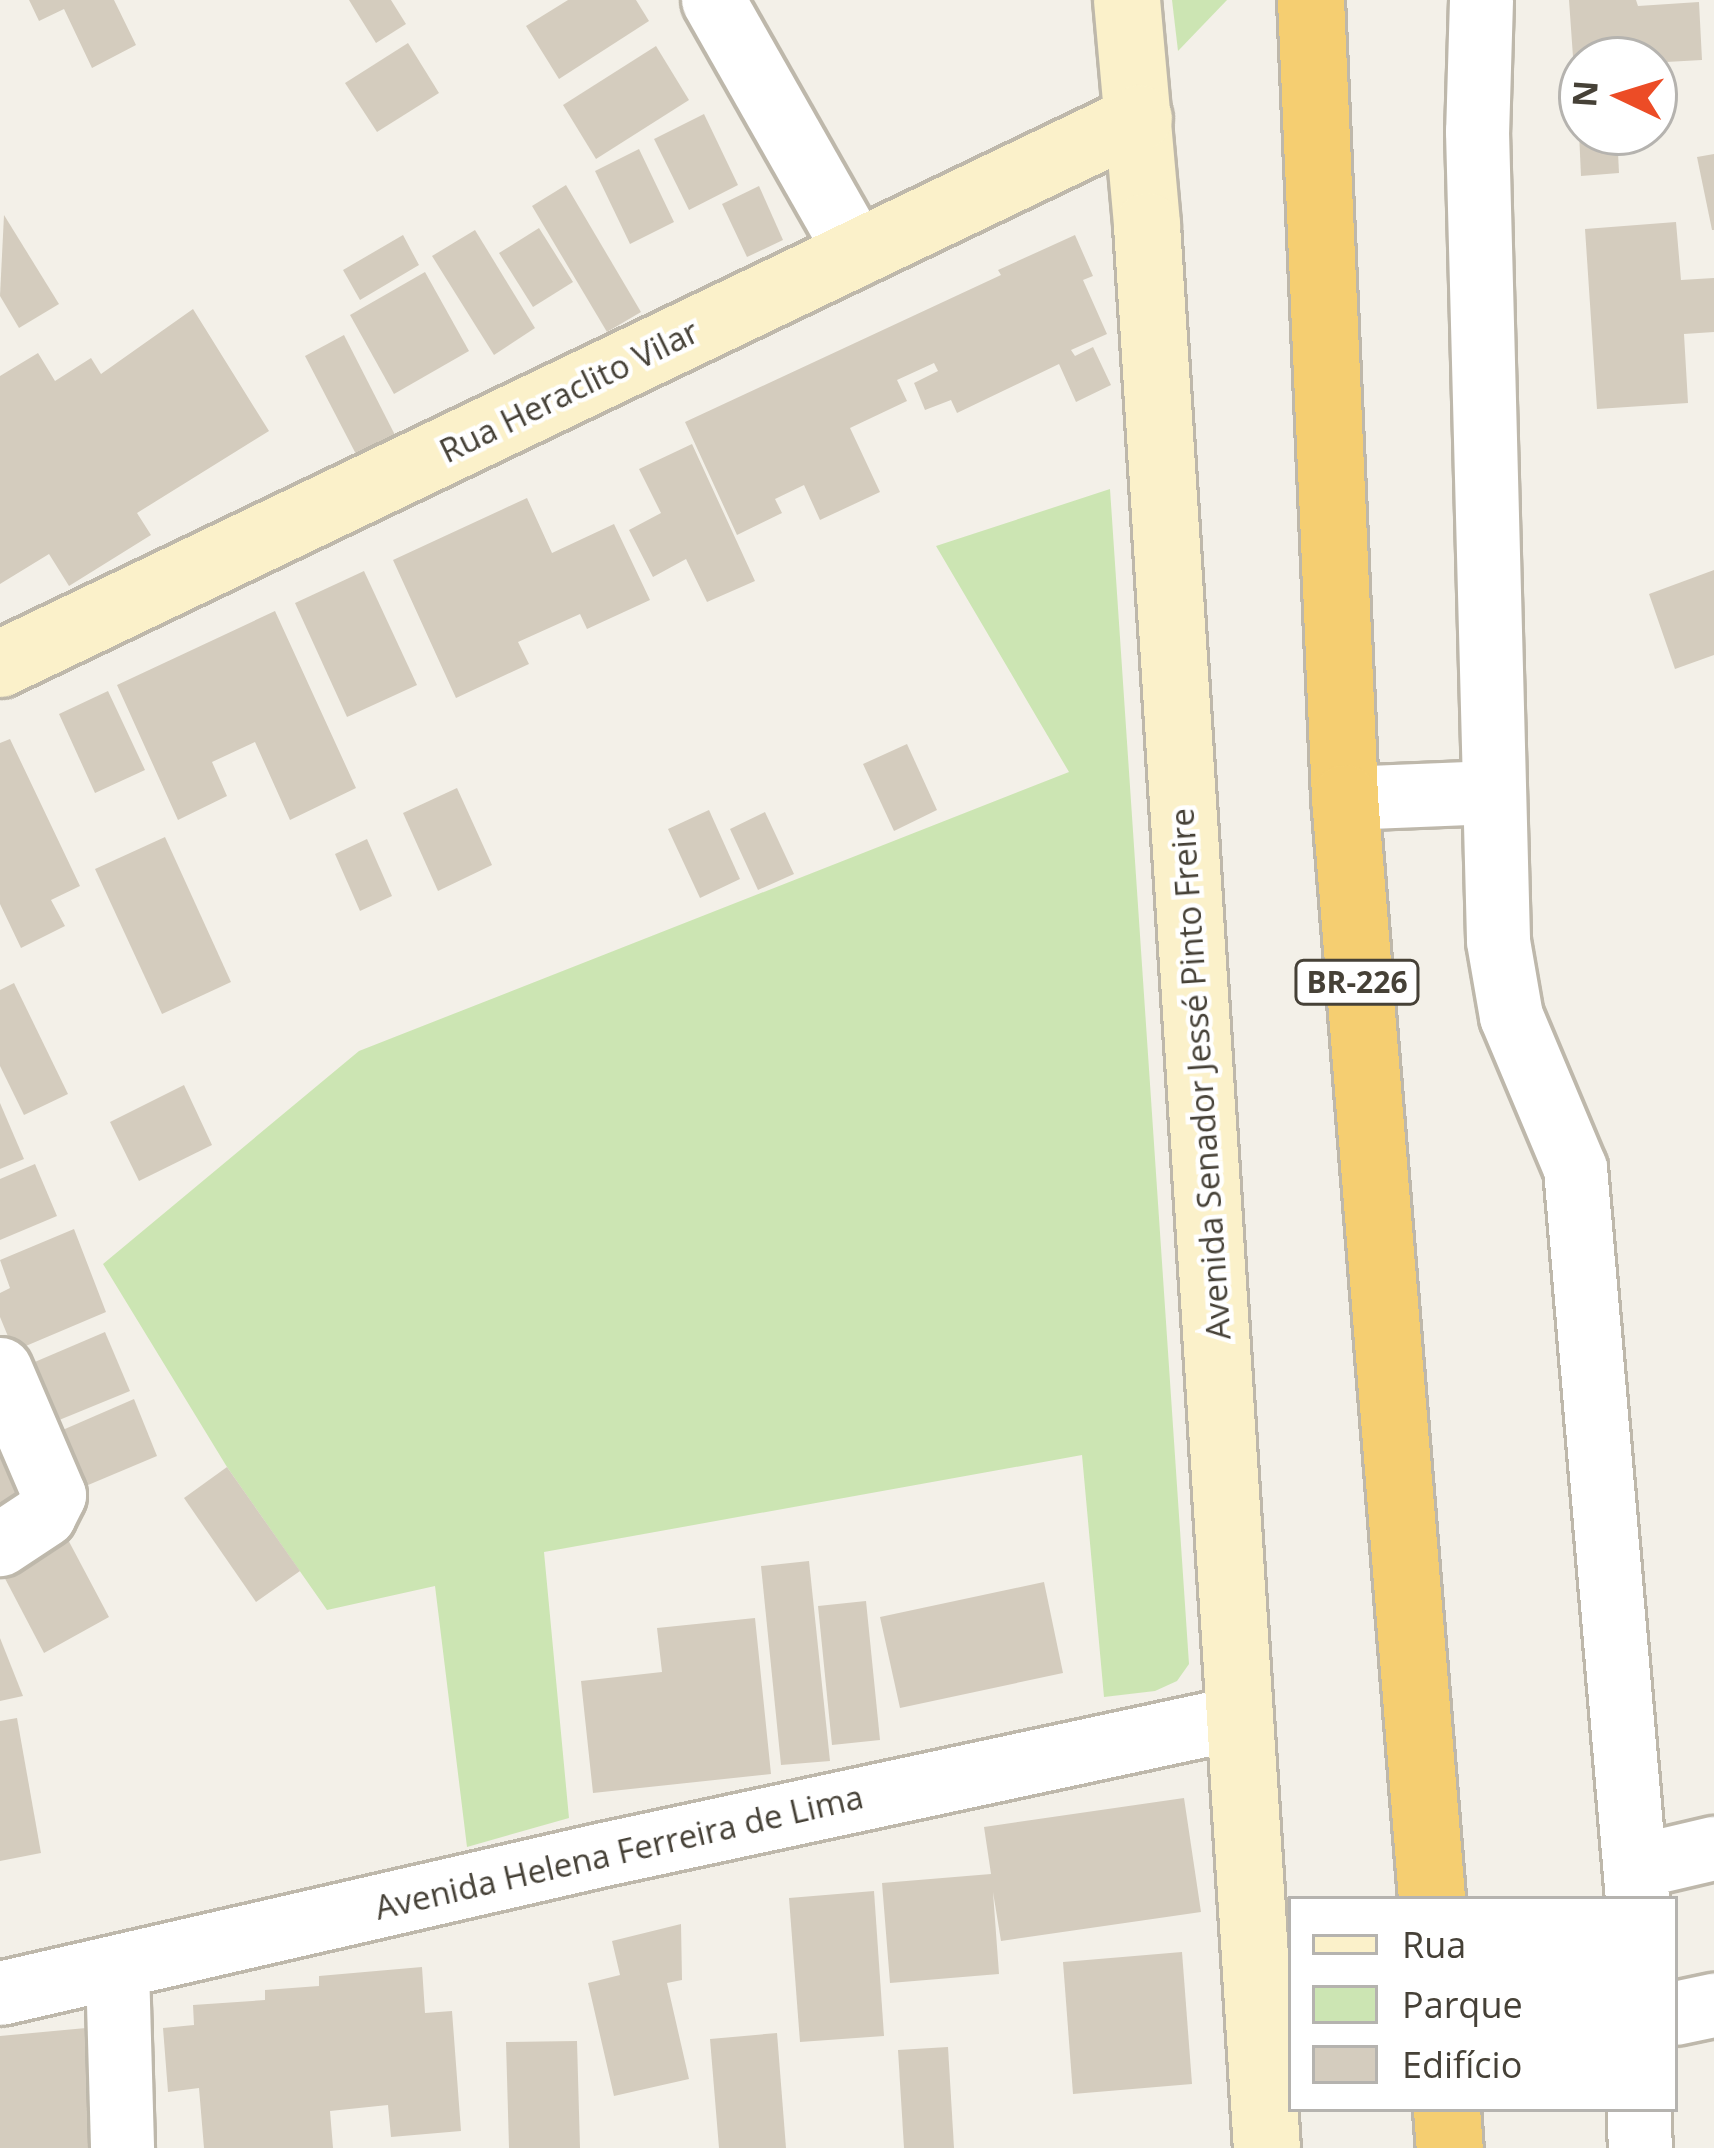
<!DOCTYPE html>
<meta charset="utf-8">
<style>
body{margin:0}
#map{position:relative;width:1714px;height:2148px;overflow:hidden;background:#f3f0e8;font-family:"Open Sans",sans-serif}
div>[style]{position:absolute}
.green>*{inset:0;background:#cce5b3}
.building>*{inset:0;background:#d4ccbe}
.roads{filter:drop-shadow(3px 0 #beb8ab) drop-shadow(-3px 0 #beb8ab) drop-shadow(0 3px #beb8ab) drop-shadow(0 -3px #beb8ab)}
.street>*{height:63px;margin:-31.5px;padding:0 31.5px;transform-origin:31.5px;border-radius:31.5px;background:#fff}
.secondary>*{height:66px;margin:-33px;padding:0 33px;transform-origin:33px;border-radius:33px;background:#fbf1ca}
.highway>*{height:66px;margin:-33px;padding:0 33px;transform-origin:33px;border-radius:33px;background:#f5ce71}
span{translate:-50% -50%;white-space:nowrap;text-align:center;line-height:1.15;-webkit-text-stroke:9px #fff;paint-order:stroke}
.shield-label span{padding:3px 9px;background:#fff;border:3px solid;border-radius:9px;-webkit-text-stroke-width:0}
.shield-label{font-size:30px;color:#464137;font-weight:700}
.street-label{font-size:33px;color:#464137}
.legend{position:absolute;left:1288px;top:1896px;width:390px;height:216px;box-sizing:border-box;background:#fff;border:3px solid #b5b3af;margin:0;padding:15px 21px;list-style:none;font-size:36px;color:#464137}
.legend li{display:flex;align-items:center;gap:24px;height:60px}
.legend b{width:60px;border:3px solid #b5b3af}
.north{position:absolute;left:1558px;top:36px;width:120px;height:120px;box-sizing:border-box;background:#fff;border:3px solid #b5b3af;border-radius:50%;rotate:274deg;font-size:33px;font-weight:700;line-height:48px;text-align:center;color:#464137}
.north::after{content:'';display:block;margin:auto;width:42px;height:54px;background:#ec4c26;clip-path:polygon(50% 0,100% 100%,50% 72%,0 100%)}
</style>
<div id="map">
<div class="green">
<div style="clip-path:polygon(1172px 0,1227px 0,1178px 51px)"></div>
<div style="clip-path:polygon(1110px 489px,1189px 1664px,1177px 1681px,1155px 1691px,1104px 1697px,1082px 1455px,544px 1552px,569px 1818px,467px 1847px,435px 1586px,327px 1610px,227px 1467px,103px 1264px,359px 1051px,1069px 772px,936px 546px)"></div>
</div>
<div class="building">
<div style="clip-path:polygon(29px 0,114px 0,136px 45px,92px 68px,64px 9px,39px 21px)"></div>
<div style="clip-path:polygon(349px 0,391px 0,406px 24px,376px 43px)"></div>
<div style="clip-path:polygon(568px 0,636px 0,649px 21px,559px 79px,526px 26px)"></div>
<div style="clip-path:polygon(1569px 0,1636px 0,1638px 6px,1699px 2px,1702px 60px,1666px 62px,1668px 90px,1654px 91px,1654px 60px,1582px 60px,1578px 128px)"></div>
<div style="clip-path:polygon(408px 43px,439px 93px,377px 132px,345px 83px)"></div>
<div style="clip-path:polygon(656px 46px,689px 100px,596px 159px,563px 105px)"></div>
<div style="clip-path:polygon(704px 114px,738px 185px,689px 210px,654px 139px)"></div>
<div style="clip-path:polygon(1579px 132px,1617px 132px,1619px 173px,1581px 176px)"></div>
<div style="clip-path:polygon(639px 149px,674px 222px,630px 244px,595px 171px)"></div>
<div style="clip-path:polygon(1714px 154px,1714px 230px,1712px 230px,1697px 157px)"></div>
<div style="clip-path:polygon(566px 185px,641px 312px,607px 332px,532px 206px)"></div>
<div style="clip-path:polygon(759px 186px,783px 240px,747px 257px,722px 204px)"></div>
<div style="clip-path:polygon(4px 215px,59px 304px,19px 328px,0 296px)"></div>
<div style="clip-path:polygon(1676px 222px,1681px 280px,1714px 278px,1714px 332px,1684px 334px,1688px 403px,1597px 409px,1585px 229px)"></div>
<div style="clip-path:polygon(539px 228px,573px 282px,533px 307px,499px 253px)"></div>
<div style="clip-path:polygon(475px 230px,535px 328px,494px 355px,432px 256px)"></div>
<div style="clip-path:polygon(403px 235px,419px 265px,360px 300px,343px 270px)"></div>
<div style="clip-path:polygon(1075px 235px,1093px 276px,1083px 280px,1107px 334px,1071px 350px,1075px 356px,1093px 347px,1111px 385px,1076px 402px,1059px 364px,957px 413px,951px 400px,925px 410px,914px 383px,938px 371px,934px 363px,897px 380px,907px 401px,850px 428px,880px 492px,820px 520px,804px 485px,775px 499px,782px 513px,737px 535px,685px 422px,1001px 275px,998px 270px)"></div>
<div style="clip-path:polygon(425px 272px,469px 351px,394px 394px,350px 315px)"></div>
<div style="clip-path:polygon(193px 309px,269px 431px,137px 513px,151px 535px,69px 586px,49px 554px,0 584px,0 376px,38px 353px,55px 381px,91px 358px,101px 374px)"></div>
<div style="clip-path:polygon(344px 335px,395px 435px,357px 456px,305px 356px)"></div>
<div style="clip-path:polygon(692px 444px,755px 581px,707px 602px,686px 559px,653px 577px,629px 530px,661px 513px,639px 469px)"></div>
<div style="clip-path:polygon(527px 498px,552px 553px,614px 524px,650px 600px,587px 629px,580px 614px,518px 642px,529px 664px,456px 698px,393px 560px)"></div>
<div style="clip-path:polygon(1714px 570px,1714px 655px,1675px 669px,1649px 594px)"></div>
<div style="clip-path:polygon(364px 571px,417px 685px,347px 717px,295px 603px)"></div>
<div style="clip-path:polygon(275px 611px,356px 788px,290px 820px,255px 742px,212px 762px,227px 796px,178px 820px,117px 685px)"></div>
<div style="clip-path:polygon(108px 691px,145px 770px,95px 793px,59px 714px)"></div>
<div style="clip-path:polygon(10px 739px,80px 886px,51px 900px,65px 926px,21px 948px,0 904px,0 743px)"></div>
<div style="clip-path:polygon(907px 744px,937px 810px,894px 831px,863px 764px)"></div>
<div style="clip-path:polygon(457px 788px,492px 865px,438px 891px,403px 813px)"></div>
<div style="clip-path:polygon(709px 810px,740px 879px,700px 898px,668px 829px)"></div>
<div style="clip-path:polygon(765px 812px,794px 874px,758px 890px,730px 829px)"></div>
<div style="clip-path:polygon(165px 837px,231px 982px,162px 1014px,95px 869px)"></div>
<div style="clip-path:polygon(367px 839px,392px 896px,360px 911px,335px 854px)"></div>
<div style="clip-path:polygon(14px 983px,68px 1094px,24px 1115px,0 1066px,0 990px)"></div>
<div style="clip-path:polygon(184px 1085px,212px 1145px,139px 1181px,110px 1122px)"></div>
<div style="clip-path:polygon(0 1103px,24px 1159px,0 1169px)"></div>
<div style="clip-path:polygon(35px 1164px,57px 1216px,0 1240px,0 1179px)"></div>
<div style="clip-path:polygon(74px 1229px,106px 1312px,14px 1351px,0 1317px,0 1293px,10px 1288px,0 1260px)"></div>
<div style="clip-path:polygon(105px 1332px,130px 1391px,47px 1425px,23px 1367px)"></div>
<div style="clip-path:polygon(134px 1399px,157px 1456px,81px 1488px,58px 1432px)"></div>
<div style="clip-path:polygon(0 1411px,39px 1490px,0 1510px)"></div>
<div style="clip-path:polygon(227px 1467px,300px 1571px,256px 1602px,184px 1498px)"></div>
<div style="clip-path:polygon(65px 1534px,109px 1617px,44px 1653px,0 1569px)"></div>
<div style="clip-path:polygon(809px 1561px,830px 1761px,781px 1765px,761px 1566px)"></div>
<div style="clip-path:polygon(1044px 1582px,1063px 1673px,900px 1708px,880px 1617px)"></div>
<div style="clip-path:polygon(866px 1601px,880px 1740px,832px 1745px,818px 1606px)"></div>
<div style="clip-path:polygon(755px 1618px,771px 1774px,593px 1793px,581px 1681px,662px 1672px,657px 1628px)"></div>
<div style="clip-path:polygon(0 1638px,23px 1696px,0 1701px)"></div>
<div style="clip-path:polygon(17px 1718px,41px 1853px,0 1861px,0 1721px)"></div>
<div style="clip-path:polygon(1184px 1798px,1201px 1912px,1001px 1941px,993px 1892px,999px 1974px,890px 1983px,882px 1883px,991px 1874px,984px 1827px)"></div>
<div style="clip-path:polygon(874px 1891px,884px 2036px,800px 2042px,789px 1898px)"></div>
<div style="clip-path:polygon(681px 1924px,682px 1980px,667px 1983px,689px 2079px,614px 2096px,588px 1983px,620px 1975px,612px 1941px)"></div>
<div style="clip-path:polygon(1182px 1952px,1192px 2084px,1073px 2094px,1063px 1962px)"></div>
<div style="clip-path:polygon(422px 1967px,425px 2013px,452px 2011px,461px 2131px,391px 2137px,388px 2105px,330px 2111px,333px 2148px,204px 2148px,199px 2088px,168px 2092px,163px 2028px,194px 2025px,193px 2005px,265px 2000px,265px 1990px,319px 1986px,319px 1976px)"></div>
<div style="clip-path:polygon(86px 2028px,91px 2148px,0 2148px,0 2036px)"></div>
<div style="clip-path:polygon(777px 2033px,786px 2148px,719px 2148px,710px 2039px)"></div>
<div style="clip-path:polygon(577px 2041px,580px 2148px,509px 2148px,506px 2042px)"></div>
<div style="clip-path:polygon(948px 2047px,954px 2148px,904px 2148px,898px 2050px)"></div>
</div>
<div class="roads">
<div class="street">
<div style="left:713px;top:0;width:292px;rotate:60.4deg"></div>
<div style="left:1481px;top:0;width:131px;rotate:91.7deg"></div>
<div style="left:1477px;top:131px;width:810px;rotate:88.51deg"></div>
<div style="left:1498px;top:941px;width:76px;rotate:80.2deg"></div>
<div style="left:1511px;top:1016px;width:165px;rotate:67.2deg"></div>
<div style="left:1575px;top:1168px;width:734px;rotate:85.15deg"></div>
<div style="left:1345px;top:798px;width:147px;rotate:-2.3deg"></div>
<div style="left:0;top:1369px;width:137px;rotate:66.8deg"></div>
<div style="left:54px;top:1495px;width:22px;rotate:117deg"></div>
<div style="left:44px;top:1515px;width:53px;rotate:146.6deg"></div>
<div style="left:1637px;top:1866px;width:79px;rotate:-13.2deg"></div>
<div style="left:117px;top:1967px;width:181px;rotate:88.4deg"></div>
<div style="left:0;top:1993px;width:615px;rotate:-12.97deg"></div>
<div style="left:599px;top:1855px;width:656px;rotate:-12.15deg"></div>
<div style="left:1675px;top:2013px;width:40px;rotate:-12deg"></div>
<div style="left:1639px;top:2109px;width:39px;rotate:89deg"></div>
</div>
<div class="secondary">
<div style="left:1127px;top:0;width:227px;rotate:84.9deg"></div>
<div style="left:1147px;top:226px;width:1926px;rotate:86.43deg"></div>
<div style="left:0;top:664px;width:1263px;rotate:-25.61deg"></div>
</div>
<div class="highway">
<div style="left:1311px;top:0;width:799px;rotate:87.56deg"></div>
<div style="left:1345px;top:798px;width:1104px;rotate:85.48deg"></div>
<div style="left:1447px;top:2109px;width:39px;rotate:86deg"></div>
</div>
</div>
<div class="shield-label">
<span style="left:1357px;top:982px">BR-226</span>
</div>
<div class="street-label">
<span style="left:569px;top:391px;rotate:-26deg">Rua Heraclito Vilar</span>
<span style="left:1200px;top:1074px;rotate:-94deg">Avenida Senador Jessé Pinto Freire</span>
<span style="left:619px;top:1852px;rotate:-13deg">Avenida Helena Ferreira de Lima</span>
</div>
<ul class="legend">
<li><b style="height:15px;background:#fbf1ca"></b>Rua</li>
<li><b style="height:33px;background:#cce5b3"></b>Parque</li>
<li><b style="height:33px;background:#d4ccbe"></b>Edifício</li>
</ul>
<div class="north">N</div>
</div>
